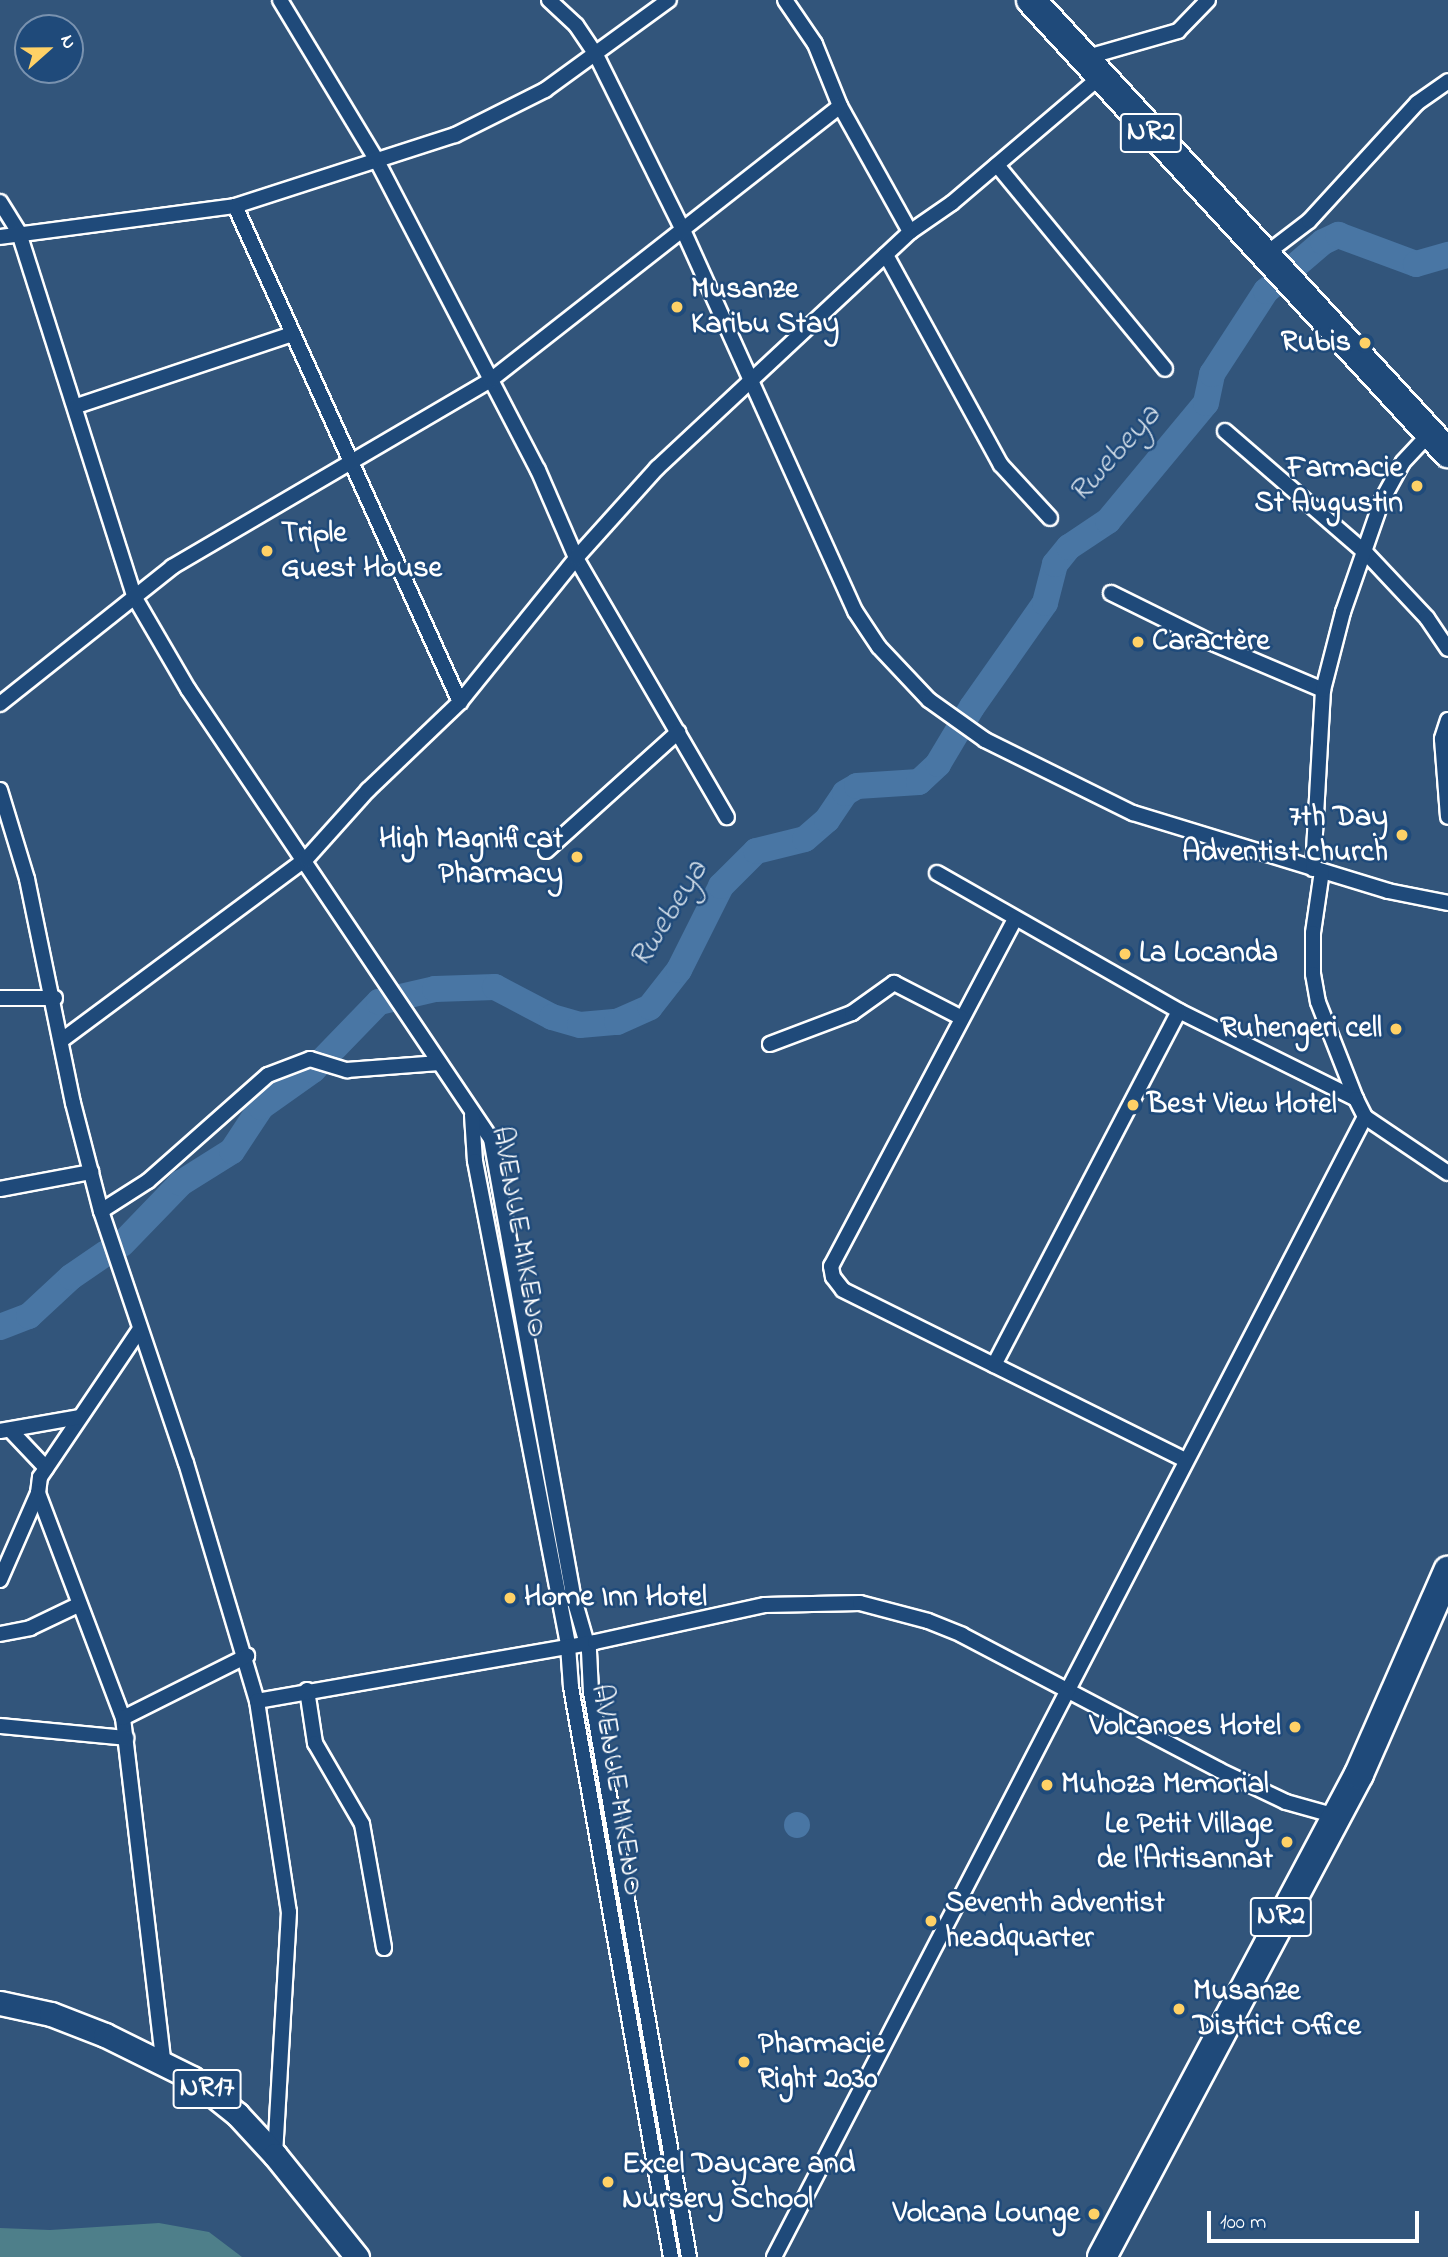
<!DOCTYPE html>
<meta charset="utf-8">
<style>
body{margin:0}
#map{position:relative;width:1448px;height:2257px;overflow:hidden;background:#32557b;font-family:"Indie Flower",sans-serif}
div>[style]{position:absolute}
.green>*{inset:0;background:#4e7f8a}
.water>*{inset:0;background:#4976a4}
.round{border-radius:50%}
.river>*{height:26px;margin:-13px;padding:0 13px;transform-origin:13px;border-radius:13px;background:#4976a4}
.roads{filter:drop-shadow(2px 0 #fff) drop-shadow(-2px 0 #fff) drop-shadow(0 2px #fff) drop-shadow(0 -2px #fff)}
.street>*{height:14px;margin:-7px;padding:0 7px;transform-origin:7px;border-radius:7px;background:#1f4a7a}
.primary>*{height:23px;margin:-11.5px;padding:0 11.5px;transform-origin:11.5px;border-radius:11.5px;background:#1f4a7a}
.highway>*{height:28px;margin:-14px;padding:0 14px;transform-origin:14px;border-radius:14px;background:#1f4a7a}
.dots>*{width:19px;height:19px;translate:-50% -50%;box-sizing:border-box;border:4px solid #1f4a7a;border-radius:50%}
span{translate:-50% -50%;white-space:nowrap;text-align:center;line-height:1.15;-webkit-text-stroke:5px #1f4a7a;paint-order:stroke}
.shield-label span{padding:2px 5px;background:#1f4a7a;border:2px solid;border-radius:5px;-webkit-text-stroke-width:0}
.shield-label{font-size:28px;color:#fff;font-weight:700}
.poi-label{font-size:30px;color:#fff;font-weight:700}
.left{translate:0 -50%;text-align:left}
.right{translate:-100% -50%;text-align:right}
.street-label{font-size:30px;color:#fff}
.water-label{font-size:32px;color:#d2dde8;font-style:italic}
.north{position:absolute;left:14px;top:14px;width:70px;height:70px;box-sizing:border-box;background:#1f4a7a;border:2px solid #7992af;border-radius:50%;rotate:69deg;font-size:19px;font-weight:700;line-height:28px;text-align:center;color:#fff}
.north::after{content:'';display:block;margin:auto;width:24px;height:32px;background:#ffd166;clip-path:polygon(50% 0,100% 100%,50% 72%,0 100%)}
.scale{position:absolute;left:1207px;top:2211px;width:212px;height:32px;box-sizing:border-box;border:4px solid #fff;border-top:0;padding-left:9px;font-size:21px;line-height:24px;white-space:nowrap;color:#fff;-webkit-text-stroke:5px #1f4a7a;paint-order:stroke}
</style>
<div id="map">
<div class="green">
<div style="clip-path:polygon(159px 2223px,209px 2232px,242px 2257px,0 2257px,0 2228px,50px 2230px)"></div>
</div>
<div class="water">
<div class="round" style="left:784px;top:1812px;width:26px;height:26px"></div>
</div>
<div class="river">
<div style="left:122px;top:1244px;width:85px;rotate:-46deg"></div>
<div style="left:181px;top:1183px;width:60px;rotate:-32.1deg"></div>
<div style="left:232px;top:1151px;width:53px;rotate:-56.6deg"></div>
<div style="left:261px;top:1107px;width:64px;rotate:-35.4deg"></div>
<div style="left:313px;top:1070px;width:95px;rotate:-45.9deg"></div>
<div style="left:379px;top:1002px;width:57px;rotate:-13.1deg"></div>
<div style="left:435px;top:989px;width:60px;rotate:-1.9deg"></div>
<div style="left:495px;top:987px;width:64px;rotate:27.8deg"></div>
<div style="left:552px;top:1017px;width:29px;rotate:16deg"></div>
<div style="left:580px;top:1025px;width:37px;rotate:-5deg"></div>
<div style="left:617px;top:1022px;width:36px;rotate:-24deg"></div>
<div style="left:650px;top:1007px;width:47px;rotate:-51.9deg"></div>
<div style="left:679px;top:970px;width:94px;rotate:-63.4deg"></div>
<div style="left:721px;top:886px;width:49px;rotate:-45deg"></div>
<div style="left:756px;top:851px;width:50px;rotate:-13.8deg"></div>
<div style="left:805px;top:839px;width:29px;rotate:-41deg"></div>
<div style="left:827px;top:820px;width:32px;rotate:-56deg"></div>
<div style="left:845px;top:793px;width:14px;rotate:-30deg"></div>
<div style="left:857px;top:786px;width:62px;rotate:-3.7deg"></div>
<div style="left:919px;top:782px;width:26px;rotate:-43deg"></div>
<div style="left:938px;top:764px;width:66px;rotate:-59.2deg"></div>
<div style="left:972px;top:707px;width:127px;rotate:-54.9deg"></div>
<div style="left:1045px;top:603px;width:40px;rotate:-75.6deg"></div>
<div style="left:1055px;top:564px;width:22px;rotate:-51deg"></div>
<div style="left:1069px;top:547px;width:47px;rotate:-33.7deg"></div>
<div style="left:1108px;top:521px;width:153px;rotate:-50.3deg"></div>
<div style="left:1206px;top:403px;width:30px;rotate:-78deg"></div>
<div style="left:1212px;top:374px;width:99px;rotate:-57deg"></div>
<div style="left:1266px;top:291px;width:75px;rotate:-40.7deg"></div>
<div style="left:1323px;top:242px;width:17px;rotate:-25deg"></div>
<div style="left:1338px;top:235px;width:83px;rotate:20.4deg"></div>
<div style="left:1416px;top:264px;width:33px;rotate:-16deg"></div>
<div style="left:0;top:1327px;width:31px;rotate:-21deg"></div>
<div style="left:29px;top:1316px;width:57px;rotate:-42.9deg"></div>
<div style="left:71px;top:1277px;width:42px;rotate:-34.4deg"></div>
</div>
<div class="roads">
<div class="street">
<div style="left:280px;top:0;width:188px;rotate:58.9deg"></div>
<div style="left:377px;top:161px;width:348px;rotate:62.5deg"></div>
<div style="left:538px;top:470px;width:96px;rotate:66.6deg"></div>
<div style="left:576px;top:558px;width:300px;rotate:59.8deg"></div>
<div style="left:549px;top:0;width:37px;rotate:43deg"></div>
<div style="left:576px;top:25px;width:36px;rotate:56deg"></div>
<div style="left:596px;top:55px;width:195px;rotate:63.6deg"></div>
<div style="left:683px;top:230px;width:418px;rotate:65.7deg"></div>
<div style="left:855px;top:611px;width:43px;rotate:56.3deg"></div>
<div style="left:879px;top:647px;width:73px;rotate:46.7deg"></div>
<div style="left:929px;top:700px;width:69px;rotate:35.5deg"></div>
<div style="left:985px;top:740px;width:165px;rotate:26.3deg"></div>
<div style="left:1133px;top:813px;width:267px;rotate:17deg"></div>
<div style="left:1388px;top:891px;width:61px;rotate:11.3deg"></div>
<div style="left:785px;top:0;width:53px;rotate:55.7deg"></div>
<div style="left:815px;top:44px;width:67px;rotate:68deg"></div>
<div style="left:840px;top:106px;width:144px;rotate:60.9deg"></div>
<div style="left:1084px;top:58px;width:98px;rotate:-16deg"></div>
<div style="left:1178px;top:31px;width:43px;rotate:-45.9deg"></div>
<div style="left:997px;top:165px;width:264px;rotate:50.5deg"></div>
<div style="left:0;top:202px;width:36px;rotate:58deg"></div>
<div style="left:19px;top:233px;width:383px;rotate:72.4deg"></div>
<div style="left:135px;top:598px;width:105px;rotate:59.8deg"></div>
<div style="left:188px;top:689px;width:543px;rotate:56.05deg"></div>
<div style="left:491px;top:1139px;width:467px;rotate:79.8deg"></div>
<div style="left:574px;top:1599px;width:54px;rotate:73.9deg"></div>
<div style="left:589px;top:1651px;width:41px;rotate:87.2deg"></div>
<div style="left:591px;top:1692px;width:573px;rotate:80.16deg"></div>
<div style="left:235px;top:206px;width:545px;rotate:65.6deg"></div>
<div style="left:0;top:237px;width:237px;rotate:-7.5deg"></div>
<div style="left:235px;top:206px;width:231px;rotate:-17.9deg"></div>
<div style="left:455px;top:135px;width:101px;rotate:-26.6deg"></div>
<div style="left:545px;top:90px;width:153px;rotate:-36deg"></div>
<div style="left:886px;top:255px;width:239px;rotate:61.3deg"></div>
<div style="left:1001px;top:465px;width:72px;rotate:47.2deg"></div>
<div style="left:1263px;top:256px;width:58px;rotate:-37.3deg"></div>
<div style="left:1309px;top:221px;width:160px;rotate:-47.5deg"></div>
<div style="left:1417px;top:103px;width:38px;rotate:-35deg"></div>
<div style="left:77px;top:406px;width:227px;rotate:-18.5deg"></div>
<div style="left:1225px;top:431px;width:186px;rotate:40.9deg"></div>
<div style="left:1366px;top:553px;width:89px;rotate:46.8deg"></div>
<div style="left:1427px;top:618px;width:37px;rotate:56deg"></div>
<div style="left:1111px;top:593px;width:110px;rotate:26.3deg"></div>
<div style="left:1210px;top:642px;width:123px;rotate:23deg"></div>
<div style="left:0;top:704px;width:220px;rotate:-38.5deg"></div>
<div style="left:172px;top:567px;width:371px;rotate:-30.4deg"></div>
<div style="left:492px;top:379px;width:442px;rotate:-38.1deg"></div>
<div style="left:1448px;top:720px;width:20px;rotate:108deg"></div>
<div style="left:1442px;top:739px;width:78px;rotate:85.6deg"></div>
<div style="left:0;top:790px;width:93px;rotate:73.1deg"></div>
<div style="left:27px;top:879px;width:229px;rotate:78.4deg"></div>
<div style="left:73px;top:1103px;width:112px;rotate:75.5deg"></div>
<div style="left:101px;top:1211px;width:266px;rotate:71.4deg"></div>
<div style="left:186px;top:1463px;width:248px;rotate:73.4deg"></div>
<div style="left:257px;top:1701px;width:213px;rotate:81.4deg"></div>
<div style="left:289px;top:1912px;width:243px;rotate:93.3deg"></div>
<div style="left:546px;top:851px;width:178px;rotate:-42deg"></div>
<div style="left:1313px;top:869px;width:179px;rotate:-86.8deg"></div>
<div style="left:1323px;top:690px;width:81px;rotate:-75.6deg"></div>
<div style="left:1343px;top:612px;width:119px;rotate:-70.8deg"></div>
<div style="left:1382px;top:500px;width:43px;rotate:-61.1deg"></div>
<div style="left:1403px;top:462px;width:38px;rotate:-47deg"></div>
<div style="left:1322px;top:871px;width:63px;rotate:98.3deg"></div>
<div style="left:1313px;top:933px;width:41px;rotate:90deg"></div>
<div style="left:1313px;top:974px;width:28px;rotate:80deg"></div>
<div style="left:1318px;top:1002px;width:104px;rotate:68.6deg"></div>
<div style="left:937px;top:873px;width:279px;rotate:29.7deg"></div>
<div style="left:1179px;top:1011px;width:198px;rotate:26.4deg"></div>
<div style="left:1356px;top:1099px;width:20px;rotate:63deg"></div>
<div style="left:1365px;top:1117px;width:100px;rotate:34deg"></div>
<div style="left:1015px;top:919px;width:393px;rotate:117.9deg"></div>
<div style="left:831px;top:1266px;width:11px;rotate:80deg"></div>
<div style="left:833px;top:1277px;width:16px;rotate:52deg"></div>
<div style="left:843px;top:1290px;width:383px;rotate:26.4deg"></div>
<div style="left:0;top:998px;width:55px"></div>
<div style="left:62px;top:1040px;width:304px;rotate:-36.6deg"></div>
<div style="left:306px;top:859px;width:93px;rotate:-48.1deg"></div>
<div style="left:368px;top:790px;width:127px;rotate:-43.7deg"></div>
<div style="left:460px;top:702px;width:185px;rotate:-51.1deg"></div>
<div style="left:576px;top:558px;width:121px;rotate:-48deg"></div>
<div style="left:657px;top:468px;width:346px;rotate:-43deg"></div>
<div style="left:910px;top:232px;width:51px;rotate:-34.6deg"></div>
<div style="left:952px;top:203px;width:194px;rotate:-40.4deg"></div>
<div style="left:770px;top:1044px;width:88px;rotate:-20.7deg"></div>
<div style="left:852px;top:1013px;width:52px;rotate:-35.5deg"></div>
<div style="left:894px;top:983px;width:76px;rotate:27.2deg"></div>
<div style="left:472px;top:1115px;width:46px;rotate:86.3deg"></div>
<div style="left:475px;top:1161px;width:494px;rotate:79.1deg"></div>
<div style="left:568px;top:1646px;width:41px;rotate:85.8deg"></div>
<div style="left:571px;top:1687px;width:579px;rotate:80.05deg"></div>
<div style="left:0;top:1189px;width:93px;rotate:-10.6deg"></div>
<div style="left:101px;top:1211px;width:56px;rotate:-32.6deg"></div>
<div style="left:148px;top:1181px;width:160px;rotate:-41.5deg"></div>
<div style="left:268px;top:1075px;width:45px;rotate:-20.9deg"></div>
<div style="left:310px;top:1059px;width:39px;rotate:17deg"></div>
<div style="left:347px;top:1070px;width:92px;rotate:-4.4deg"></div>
<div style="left:140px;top:1329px;width:179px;rotate:124deg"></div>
<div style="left:40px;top:1477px;width:16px;rotate:97deg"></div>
<div style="left:38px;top:1493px;width:241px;rotate:69.3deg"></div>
<div style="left:123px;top:1718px;width:344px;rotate:83.3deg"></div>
<div style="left:994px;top:1365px;width:399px;rotate:-62.4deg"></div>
<div style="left:0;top:1431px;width:80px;rotate:-10deg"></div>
<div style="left:11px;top:1431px;width:51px;rotate:46.6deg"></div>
<div style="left:0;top:1580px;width:95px;rotate:-66.4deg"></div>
<div style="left:0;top:1634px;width:31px;rotate:-11deg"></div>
<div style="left:30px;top:1628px;width:53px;rotate:-25.6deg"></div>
<div style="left:307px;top:1690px;width:54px;rotate:81.4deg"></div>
<div style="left:315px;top:1743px;width:94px;rotate:59.9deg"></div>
<div style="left:362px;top:1824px;width:126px;rotate:79.9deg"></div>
<div style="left:257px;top:1701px;width:343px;rotate:-9.9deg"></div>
<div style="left:595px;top:1642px;width:174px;rotate:-12.3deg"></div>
<div style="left:765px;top:1605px;width:95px;rotate:-1.2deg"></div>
<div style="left:860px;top:1603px;width:70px;rotate:14.8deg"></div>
<div style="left:928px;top:1621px;width:37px;rotate:22deg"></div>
<div style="left:962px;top:1635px;width:290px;rotate:27.7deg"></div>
<div style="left:1219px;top:1770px;width:74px;rotate:25.5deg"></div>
<div style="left:1286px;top:1802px;width:52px;rotate:15.6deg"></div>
<div style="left:123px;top:1718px;width:139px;rotate:-26.6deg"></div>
<div style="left:0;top:1726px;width:127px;rotate:5.4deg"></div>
<div style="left:774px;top:2257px;width:1284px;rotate:-62.6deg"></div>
</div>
<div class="primary">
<div style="left:0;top:2003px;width:52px;rotate:12.2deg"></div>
<div style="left:51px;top:2014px;width:58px;rotate:21.3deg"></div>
<div style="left:105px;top:2035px;width:97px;rotate:26.3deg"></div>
<div style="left:192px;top:2078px;width:58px;rotate:38.7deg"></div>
<div style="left:237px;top:2114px;width:56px;rotate:47.2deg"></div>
<div style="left:275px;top:2155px;width:131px;rotate:51.2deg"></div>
</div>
<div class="highway">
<div style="left:1031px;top:0;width:616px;rotate:47.37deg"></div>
<div style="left:1102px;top:2257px;width:547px;rotate:-61.98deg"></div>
<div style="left:1359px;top:1774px;width:222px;rotate:-66.3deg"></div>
</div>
</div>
<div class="dots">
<div style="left:677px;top:307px;background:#ffd166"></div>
<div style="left:1365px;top:343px;background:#ffd166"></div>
<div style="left:1417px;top:486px;background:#ffd166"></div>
<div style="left:267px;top:551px;background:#ffd166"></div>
<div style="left:1138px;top:642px;background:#ffd166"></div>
<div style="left:1402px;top:835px;background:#ffd166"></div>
<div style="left:577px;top:857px;background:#ffd166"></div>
<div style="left:1125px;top:954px;background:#ffd166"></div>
<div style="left:1396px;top:1029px;background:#ffd166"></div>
<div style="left:1133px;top:1105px;background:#ffd166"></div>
<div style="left:510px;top:1598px;background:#ffd166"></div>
<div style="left:1295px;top:1727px;background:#ffd166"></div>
<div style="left:1047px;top:1785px;background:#ffd166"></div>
<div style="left:1287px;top:1842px;background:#ffd166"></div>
<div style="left:931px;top:1921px;background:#ffd166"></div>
<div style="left:1179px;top:2009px;background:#ffd166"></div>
<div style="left:744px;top:2062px;background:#ffd166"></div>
<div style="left:608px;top:2182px;background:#ffd166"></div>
<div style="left:1094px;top:2214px;background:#ffd166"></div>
</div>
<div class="shield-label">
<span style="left:1151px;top:133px">NR2</span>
<span style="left:1281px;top:1917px">NR2</span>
<span style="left:207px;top:2089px">NR17</span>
</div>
<div class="poi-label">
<span class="left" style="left:691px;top:307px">Musanze<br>Karibu Stay</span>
<span class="right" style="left:1351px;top:343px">Rubis</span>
<span class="right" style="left:1403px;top:486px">Farmacie<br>St Augustin</span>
<span class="left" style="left:281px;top:551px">Triple<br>Guest House</span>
<span class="left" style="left:1152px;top:642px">Caractère</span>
<span class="right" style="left:1388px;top:835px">7th Day<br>Adventist church</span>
<span class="right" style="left:563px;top:857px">High Magnificat<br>Pharmacy</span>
<span class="left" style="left:1139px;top:954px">La Locanda</span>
<span class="right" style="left:1382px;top:1029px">Ruhengeri cell</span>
<span class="left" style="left:1147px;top:1105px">Best View Hotel</span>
<span class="left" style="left:524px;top:1598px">Home Inn Hotel</span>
<span class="right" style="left:1281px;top:1727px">Volcanoes Hotel</span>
<span class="left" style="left:1061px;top:1785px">Muhoza Memorial</span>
<span class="right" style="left:1273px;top:1842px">Le Petit Village<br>de l'Artisannat</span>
<span class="left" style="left:945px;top:1921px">Seventh adventist<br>headquarter</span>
<span class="left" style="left:1193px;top:2009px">Musanze<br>District Office</span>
<span class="left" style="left:758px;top:2062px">Pharmacie<br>Right 2030</span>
<span class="left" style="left:622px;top:2182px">Excel Daycare and<br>Nursery School</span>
<span class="right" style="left:1080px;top:2214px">Volcana Lounge</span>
</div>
<div class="street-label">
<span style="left:518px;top:1232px;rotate:80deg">AVENUE MIKENO</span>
<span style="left:616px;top:1790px;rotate:81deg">AVENUE MIKENO</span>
</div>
<div class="water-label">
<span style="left:1116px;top:455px;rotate:-48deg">Rwebeya</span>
<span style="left:670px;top:915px;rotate:-58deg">Rwebeya</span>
</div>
<div class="north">N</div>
<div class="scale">100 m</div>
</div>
